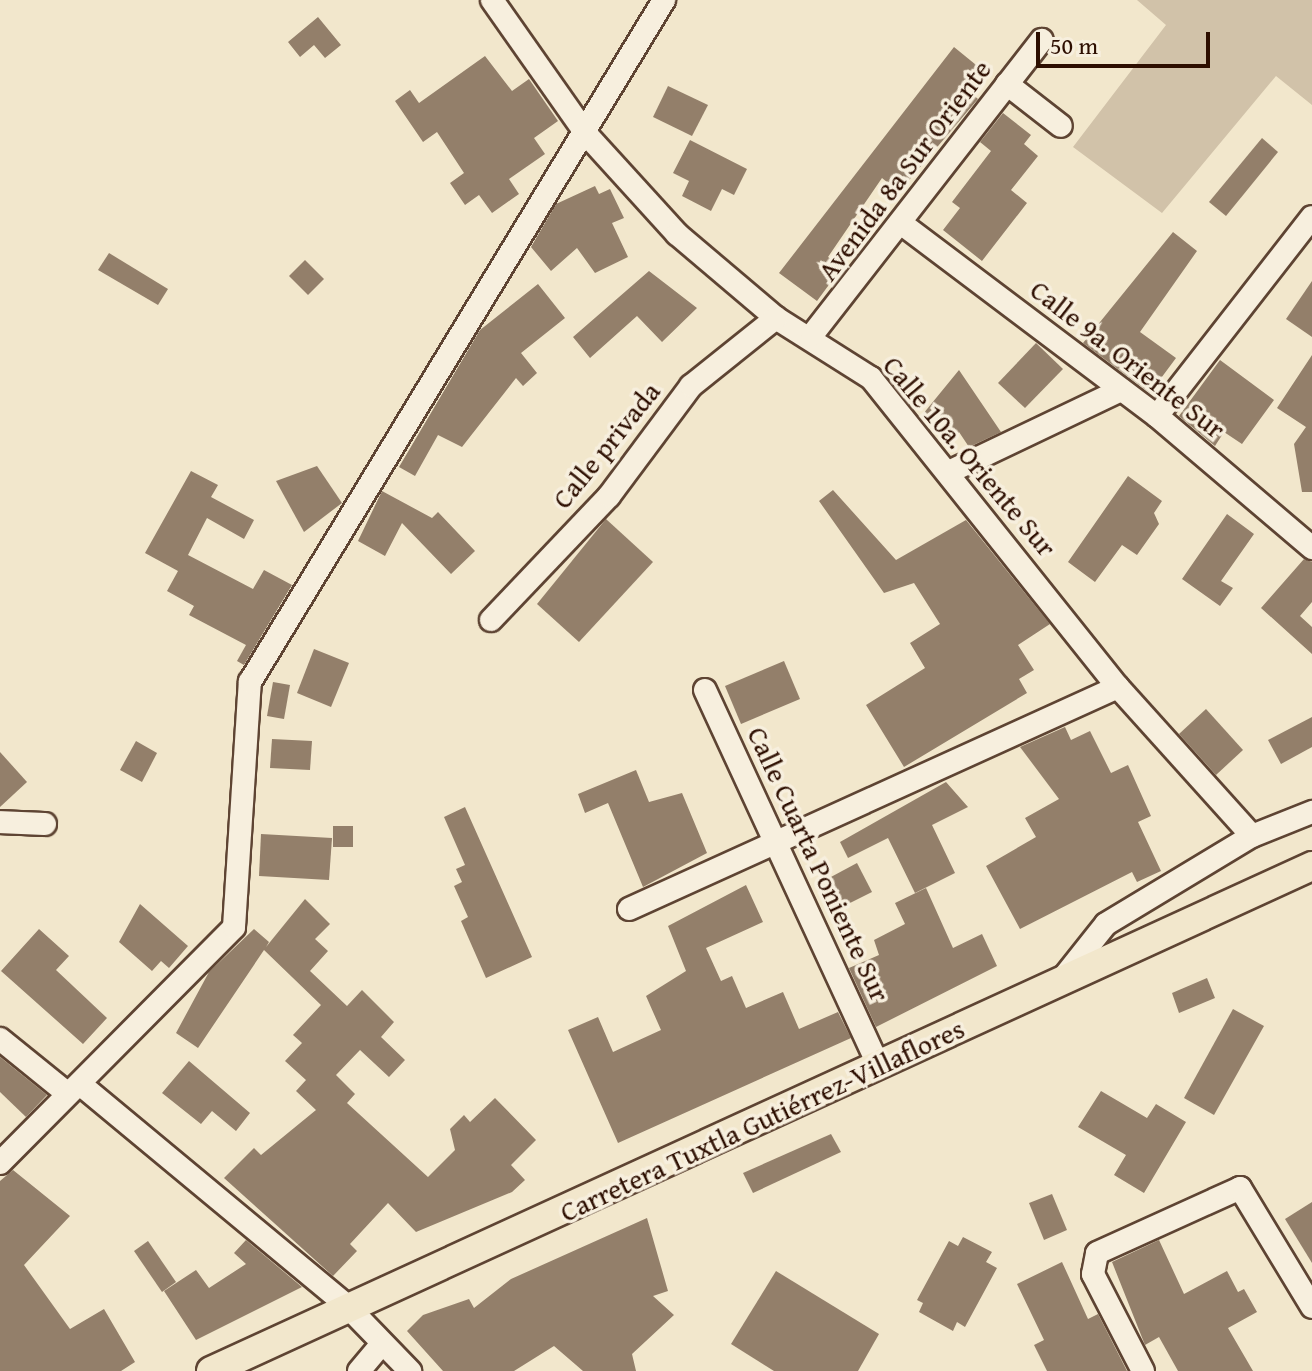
<!DOCTYPE html>
<meta charset="utf-8">
<style>
body{margin:0}
#map{position:relative;width:1312px;height:1371px;overflow:hidden;background:#f2e7cc;font-family:"Gentium Book Plus",serif}
div>[style]{position:absolute}
.green>*{inset:0;background:#d1c2a9}
.building>*{inset:0;background:#937f6a}
.roads{filter:drop-shadow(2px 0 #5e4433) drop-shadow(-2px 0 #5e4433) drop-shadow(0 2px #5e4433) drop-shadow(0 -2px #5e4433)}
.minor>*{height:22px;margin:-11px;padding:0 11px;transform-origin:11px;border-radius:11px;background:#f7efde}
.major>*{height:28px;margin:-14px;padding:0 14px;transform-origin:14px;border-radius:14px;background:#f2e7cc}
span{translate:-50% -50%;white-space:nowrap;text-align:center;line-height:1.15;-webkit-text-stroke:7px #f7efde;paint-order:stroke}
.street-label{font-size:28px;color:#2d0e00}
.scale{position:absolute;left:1036px;top:32px;width:174px;height:36px;box-sizing:border-box;border:4px solid #2d0e00;border-top:0;padding-left:10px;font-size:24px;line-height:28px;white-space:nowrap;color:#2d0e00;-webkit-text-stroke:6px #f7efde;paint-order:stroke}
</style>
<div id="map">
<div class="green">
<div style="clip-path:polygon(1137px 0,1312px 0,1312px 105px,1276px 76px,1162px 213px,1073px 147px,1166px 25px)"></div>
</div>
<div class="building">
<div style="clip-path:polygon(318px 17px,341px 45px,325px 58px,314px 45px,300px 57px,288px 42px)"></div>
<div style="clip-path:polygon(954px 47px,981px 69px,965px 88px,978px 99px,899px 192px,882px 178px,828px 257px,842px 267px,817px 301px,779px 273px)"></div>
<div style="clip-path:polygon(485px 56px,512px 91px,529px 79px,558px 121px,534px 138px,545px 154px,509px 179px,519px 194px,492px 213px,479px 195px,465px 205px,450px 183px,464px 173px,437px 132px,423px 142px,395px 101px,410px 90px,419px 103px)"></div>
<div style="clip-path:polygon(668px 86px,708px 105px,692px 136px,653px 117px)"></div>
<div style="clip-path:polygon(1003px 113px,1031px 135px,1024px 144px,1038px 156px,1011px 190px,1027px 203px,982px 261px,943px 230px,960px 208px,952px 202px,991px 151px,980px 142px)"></div>
<div style="clip-path:polygon(1262px 138px,1278px 152px,1226px 216px,1209px 202px)"></div>
<div style="clip-path:polygon(690px 140px,747px 169px,734px 195px,722px 189px,711px 211px,682px 196px,689px 181px,673px 173px)"></div>
<div style="clip-path:polygon(595px 186px,599px 194px,610px 189px,624px 218px,612px 223px,628px 257px,595px 273px,577px 248px,551px 271px,531px 247px,556px 204px)"></div>
<div style="clip-path:polygon(1173px 232px,1197px 251px,1140px 332px,1176px 358px,1150px 393px,1083px 343px)"></div>
<div style="clip-path:polygon(109px 253px,168px 289px,158px 305px,98px 270px)"></div>
<div style="clip-path:polygon(305px 260px,324px 279px,308px 295px,289px 276px)"></div>
<div style="clip-path:polygon(649px 271px,697px 308px,662px 342px,637px 316px,590px 358px,573px 337px)"></div>
<div style="clip-path:polygon(1312px 281px,1312px 337px,1286px 319px)"></div>
<div style="clip-path:polygon(538px 284px,565px 318px,521px 353px,537px 373px,523px 386px,516px 378px,462px 447px,438px 435px,415px 476px,399px 467px,480px 330px)"></div>
<div style="clip-path:polygon(1036px 343px,1063px 369px,1025px 408px,998px 383px)"></div>
<div style="clip-path:polygon(1312px 355px,1312px 492px,1302px 492px,1294px 444px,1306px 427px,1277px 408px)"></div>
<div style="clip-path:polygon(1220px 360px,1274px 400px,1242px 444px,1224px 432px,1215px 446px,1179px 416px)"></div>
<div style="clip-path:polygon(959px 370px,1001px 432px,969px 447px,959px 432px,954px 439px,923px 414px)"></div>
<div style="clip-path:polygon(317px 466px,342px 503px,304px 532px,276px 481px)"></div>
<div style="clip-path:polygon(191px 471px,218px 485px,211px 497px,254px 520px,244px 539px,207px 518px,188px 555px,253px 589px,264px 570px,292px 585px,244px 665px,237px 661px,246px 645px,189px 615px,194px 606px,167px 591px,178px 571px,145px 553px)"></div>
<div style="clip-path:polygon(1128px 476px,1162px 501px,1154px 513px,1159px 524px,1137px 555px,1122px 545px,1095px 582px,1068px 562px)"></div>
<div style="clip-path:polygon(833px 490px,896px 560px,966px 520px,1050px 624px,1018px 645px,1034px 670px,1019px 679px,1027px 693px,904px 767px,866px 705px,925px 668px,910px 643px,940px 624px,914px 583px,884px 593px,819px 501px)"></div>
<div style="clip-path:polygon(382px 491px,432px 518px,438px 512px,475px 551px,451px 574px,402px 523px,385px 556px,358px 541px)"></div>
<div style="clip-path:polygon(1227px 514px,1254px 534px,1221px 581px,1233px 588px,1220px 606px,1182px 579px)"></div>
<div style="clip-path:polygon(606px 519px,653px 562px,579px 642px,537px 604px)"></div>
<div style="clip-path:polygon(1304px 559px,1312px 562px,1312px 602px,1300px 616px,1312px 627px,1312px 654px,1261px 608px)"></div>
<div style="clip-path:polygon(314px 649px,349px 663px,331px 707px,297px 693px)"></div>
<div style="clip-path:polygon(784px 661px,800px 699px,741px 724px,725px 686px)"></div>
<div style="clip-path:polygon(273px 682px,290px 685px,284px 719px,267px 716px)"></div>
<div style="clip-path:polygon(1206px 709px,1243px 750px,1216px 775px,1179px 734px)"></div>
<div style="clip-path:polygon(1312px 717px,1312px 747px,1281px 764px,1268px 740px)"></div>
<div style="clip-path:polygon(1065px 727px,1071px 740px,1090px 731px,1111px 773px,1128px 765px,1151px 816px,1138px 822px,1161px 871px,1137px 882px,1132px 872px,1020px 929px,986px 866px,1036px 837px,1025px 818px,1059px 799px,1020px 747px)"></div>
<div style="clip-path:polygon(272px 739px,312px 741px,310px 770px,270px 768px)"></div>
<div style="clip-path:polygon(136px 741px,157px 753px,142px 782px,120px 770px)"></div>
<div style="clip-path:polygon(0 752px,27px 782px,0 807px)"></div>
<div style="clip-path:polygon(636px 770px,649px 802px,682px 793px,707px 853px,643px 887px,608px 803px,585px 813px,578px 794px)"></div>
<div style="clip-path:polygon(946px 782px,968px 807px,932px 825px,955px 873px,915px 893px,888px 838px,848px 858px,840px 842px)"></div>
<div style="clip-path:polygon(465px 807px,532px 957px,486px 978px,461px 921px,468px 917px,454px 886px,462px 882px,456px 869px,465px 865px,444px 817px)"></div>
<div style="clip-path:polygon(333px 826px,353px 826px,353px 847px,333px 847px)"></div>
<div style="clip-path:polygon(261px 834px,332px 838px,329px 880px,259px 876px)"></div>
<div style="clip-path:polygon(857px 863px,872px 892px,830px 913px,816px 885px)"></div>
<div style="clip-path:polygon(746px 885px,763px 922px,706px 948px,721px 981px,732px 976px,746px 1008px,783px 992px,799px 1029px,838px 1012px,851px 1038px,618px 1143px,568px 1030px,598px 1017px,613px 1052px,661px 1030px,646px 996px,686px 971px,668px 926px)"></div>
<div style="clip-path:polygon(926px 888px,953px 948px,982px 934px,997px 966px,876px 1027px,849px 968px,879px 955px,874px 940px,905px 924px,895px 903px)"></div>
<div style="clip-path:polygon(305px 899px,330px 924px,315px 939px,328px 951px,310px 971px,347px 1006px,362px 990px,394px 1022px,381px 1037px,405px 1060px,389px 1077px,360px 1050px,336px 1075px,355px 1094px,347px 1103px,428px 1177px,455px 1150px,450px 1129px,464px 1115px,470px 1122px,495px 1098px,536px 1140px,511px 1165px,525px 1180px,512px 1192px,416px 1232px,388px 1203px,350px 1244px,357px 1251px,333px 1276px,224px 1178px,254px 1148px,261px 1155px,316px 1110px,296px 1091px,306px 1080px,285px 1061px,302px 1043px,293px 1035px,321px 1005px,264px 950px,198px 1048px,176px 1033px,209px 972px,254px 929px,269px 942px,266px 947px)"></div>
<div style="clip-path:polygon(140px 904px,188px 946px,169px 968px,161px 961px,152px 971px,119px 942px)"></div>
<div style="clip-path:polygon(39px 929px,69px 956px,56px 970px,107px 1018px,83px 1044px,1px 971px)"></div>
<div style="clip-path:polygon(1207px 978px,1215px 998px,1179px 1013px,1172px 993px)"></div>
<div style="clip-path:polygon(1233px 1009px,1264px 1026px,1214px 1115px,1184px 1098px)"></div>
<div style="clip-path:polygon(0 1057px,47px 1095px,26px 1117px,0 1092px)"></div>
<div style="clip-path:polygon(189px 1061px,250px 1113px,236px 1131px,212px 1111px,201px 1124px,162px 1093px)"></div>
<div style="clip-path:polygon(1101px 1091px,1147px 1118px,1156px 1104px,1186px 1122px,1144px 1193px,1114px 1175px,1126px 1155px,1078px 1127px)"></div>
<div style="clip-path:polygon(831px 1134px,841px 1152px,753px 1193px,743px 1173px)"></div>
<div style="clip-path:polygon(13px 1170px,70px 1216px,24px 1265px,70px 1329px,104px 1309px,135px 1362px,121px 1371px,0 1371px,0 1181px)"></div>
<div style="clip-path:polygon(1052px 1194px,1067px 1230px,1044px 1240px,1029px 1203px)"></div>
<div style="clip-path:polygon(1312px 1202px,1312px 1263px,1285px 1219px)"></div>
<div style="clip-path:polygon(647px 1218px,668px 1291px,653px 1296px,674px 1315px,632px 1354px,636px 1371px,583px 1371px,554px 1346px,514px 1371px,443px 1371px,407px 1331px,423px 1315px,469px 1299px,474px 1308px,511px 1279px)"></div>
<div style="clip-path:polygon(963px 1237px,992px 1252px,986px 1262px,997px 1268px,965px 1327px,957px 1322px,953px 1331px,919px 1312px,923px 1303px,917px 1300px,949px 1241px,958px 1246px)"></div>
<div style="clip-path:polygon(246px 1240px,302px 1287px,196px 1340px,164px 1291px,196px 1270px,209px 1288px,246px 1264px,234px 1253px)"></div>
<div style="clip-path:polygon(1159px 1240px,1184px 1294px,1227px 1271px,1238px 1292px,1244px 1289px,1257px 1312px,1228px 1328px,1253px 1371px,1178px 1371px,1159px 1337px,1145px 1345px,1112px 1262px)"></div>
<div style="clip-path:polygon(148px 1241px,176px 1282px,162px 1292px,134px 1251px)"></div>
<div style="clip-path:polygon(1062px 1262px,1088px 1319px,1098px 1314px,1127px 1371px,1047px 1371px,1034px 1345px,1044px 1340px,1017px 1284px)"></div>
<div style="clip-path:polygon(776px 1271px,879px 1334px,858px 1371px,774px 1371px,731px 1344px)"></div>
</div>
<div class="roads">
<div class="minor">
<div style="left:492px;top:0;width:165px;rotate:54.9deg"></div>
<div style="left:587px;top:135px;width:134px;rotate:47.7deg"></div>
<div style="left:677px;top:234px;width:130px;rotate:40.3deg"></div>
<div style="left:776px;top:318px;width:112px;rotate:32.3deg"></div>
<div style="left:871px;top:378px;width:396px;rotate:51.4deg"></div>
<div style="left:1118px;top:687px;width:200px;rotate:48deg"></div>
<div style="left:1007px;top:84px;width:68px;rotate:37.9deg"></div>
<div style="left:902px;top:224px;width:319px;rotate:37deg"></div>
<div style="left:1157px;top:416px;width:204px;rotate:40.4deg"></div>
<div style="left:812px;top:335px;width:374px;rotate:-52.1deg"></div>
<div style="left:1157px;top:416px;width:252px;rotate:-52.1deg"></div>
<div style="left:949px;top:472px;width:191px;rotate:-25.5deg"></div>
<div style="left:491px;top:620px;width:171px;rotate:-46.4deg"></div>
<div style="left:609px;top:496px;width:137px;rotate:-53.3deg"></div>
<div style="left:691px;top:386px;width:109px;rotate:-38.7deg"></div>
<div style="left:705px;top:690px;width:412px;rotate:65.2deg"></div>
<div style="left:0;top:822px;width:45px;rotate:2.5deg"></div>
<div style="left:629px;top:909px;width:537px;rotate:-24.42deg"></div>
<div style="left:1059px;top:983px;width:75px;rotate:-51.5deg"></div>
<div style="left:1106px;top:924px;width:170px;rotate:-31.1deg"></div>
<div style="left:1252px;top:836px;width:65px;rotate:-21.8deg"></div>
<div style="left:0;top:1039px;width:87px;rotate:39deg"></div>
<div style="left:80px;top:1084px;width:347px;rotate:39.7deg"></div>
<div style="left:347px;top:1306px;width:91px;rotate:45.9deg"></div>
<div style="left:0;top:1163px;width:332px;rotate:-45.2deg"></div>
<div style="left:234px;top:927px;width:246px;rotate:-86.3deg"></div>
<div style="left:250px;top:682px;width:798px;rotate:-58.74deg"></div>
<div style="left:359px;top:1371px;width:31px;rotate:-50deg"></div>
<div style="left:1143px;top:1371px;width:109px;rotate:-117.3deg"></div>
<div style="left:1093px;top:1274px;width:21px;rotate:-79deg"></div>
<div style="left:1097px;top:1253px;width:157px;rotate:-24.4deg"></div>
<div style="left:1240px;top:1188px;width:139px;rotate:58.8deg"></div>
</div>
<div class="major">
<div style="left:211px;top:1371px;width:1211px;rotate:-24.64deg"></div>
</div>
</div>
<div class="street-label">
<span style="left:904px;top:170px;rotate:-53deg">Avenida 8a Sur Oriente</span>
<span style="left:1128px;top:359px;rotate:38deg">Calle 9a. Oriente Sur</span>
<span style="left:606px;top:445px;rotate:-51deg">Calle privada</span>
<span style="left:970px;top:456px;rotate:50deg">Calle 10a. Oriente Sur</span>
<span style="left:819px;top:864px;rotate:65deg">Calle Cuarta Poniente Sur</span>
<span style="left:762px;top:1120px;rotate:-25deg">Carretera Tuxtla Gutiérrez-Villaflores</span>
</div>
<div class="scale">50 m</div>
</div>
